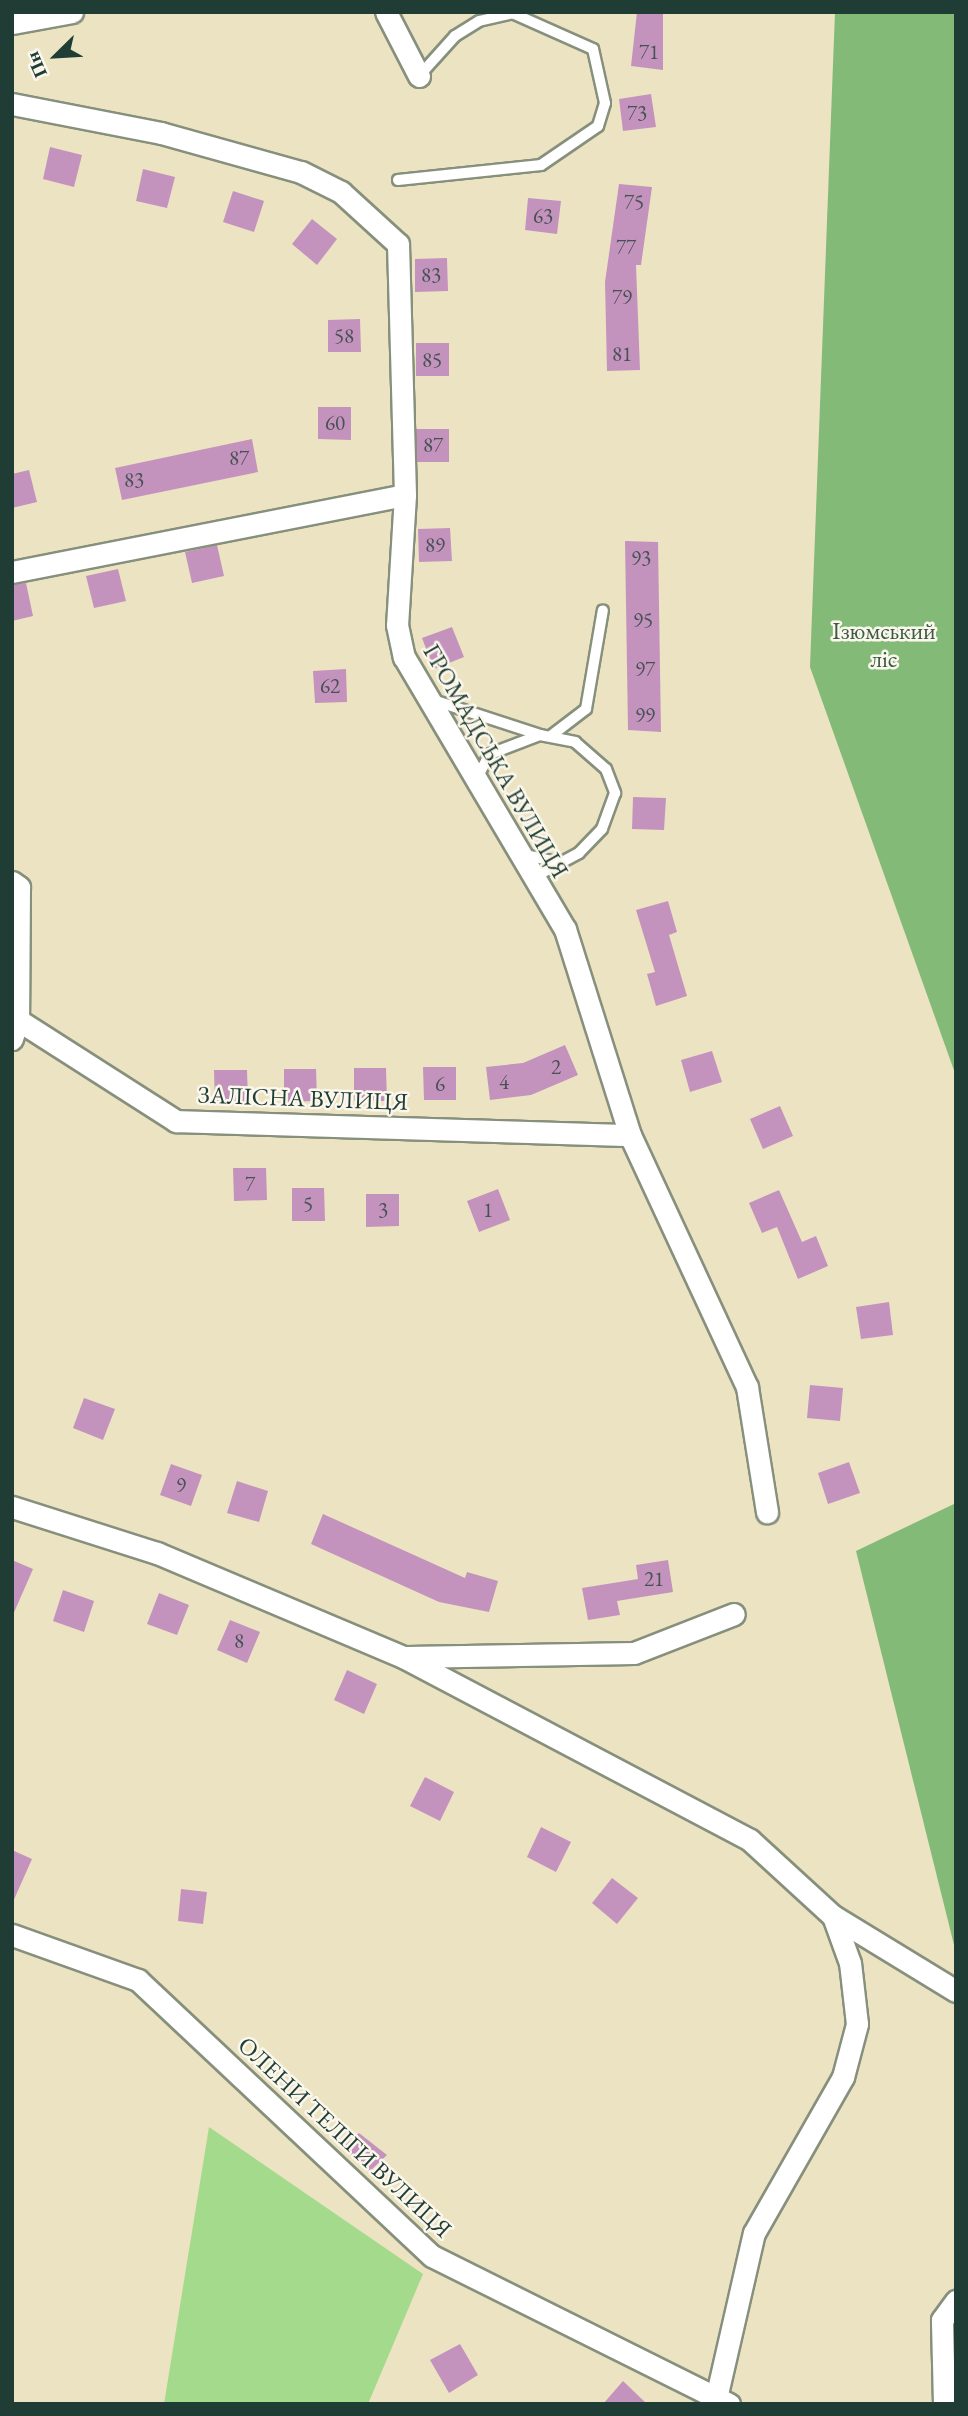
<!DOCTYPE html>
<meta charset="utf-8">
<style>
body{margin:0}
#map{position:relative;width:968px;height:2416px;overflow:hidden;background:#ece3c3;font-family:"EB Garamond",serif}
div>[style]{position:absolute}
.green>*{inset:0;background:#a4da8b}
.forest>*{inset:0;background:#83ba77}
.building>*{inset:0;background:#c493bd}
.roads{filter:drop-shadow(2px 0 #86907c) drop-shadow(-2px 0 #86907c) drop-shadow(0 2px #86907c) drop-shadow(0 -2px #86907c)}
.lane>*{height:10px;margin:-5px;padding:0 5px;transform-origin:5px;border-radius:5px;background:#fff}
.street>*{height:21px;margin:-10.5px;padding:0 10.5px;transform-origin:10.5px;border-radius:10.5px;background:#fff}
span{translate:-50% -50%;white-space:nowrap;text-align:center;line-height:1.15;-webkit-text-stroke:5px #fbf7ec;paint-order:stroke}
.number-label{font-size:21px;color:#485256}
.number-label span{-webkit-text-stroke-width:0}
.park-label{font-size:24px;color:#3a5c45}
.street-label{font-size:24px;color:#1f3d34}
.frame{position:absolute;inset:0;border:14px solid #1f3d34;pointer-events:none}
.north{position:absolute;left:21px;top:21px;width:70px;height:70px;-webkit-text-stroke:5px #fbf7ec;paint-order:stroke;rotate:246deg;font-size:19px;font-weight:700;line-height:28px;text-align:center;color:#1f3d34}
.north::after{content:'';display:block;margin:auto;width:24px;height:32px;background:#1f3d34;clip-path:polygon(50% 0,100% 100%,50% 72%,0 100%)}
</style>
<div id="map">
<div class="green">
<div style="clip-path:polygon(209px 2127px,423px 2274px,368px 2404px,164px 2404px)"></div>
</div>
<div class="forest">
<div style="clip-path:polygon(835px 12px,956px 12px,956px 1076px,810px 667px)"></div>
<div style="clip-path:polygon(956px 1503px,956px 1953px,856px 1551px)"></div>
</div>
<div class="building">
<div style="clip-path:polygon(637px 12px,663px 12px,663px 70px,631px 66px)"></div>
<div style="clip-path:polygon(651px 94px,656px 127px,623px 131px,619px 99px)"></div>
<div style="clip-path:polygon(50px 147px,82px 155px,74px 187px,43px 179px)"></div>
<div style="clip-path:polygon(143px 169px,175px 177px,167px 208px,136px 201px)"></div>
<div style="clip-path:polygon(619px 184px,652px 187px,641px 265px,636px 265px,640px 370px,607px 371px,605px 282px)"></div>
<div style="clip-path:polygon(233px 191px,264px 201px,254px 232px,223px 222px)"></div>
<div style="clip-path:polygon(528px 198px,561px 201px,557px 234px,525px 230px)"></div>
<div style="clip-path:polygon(312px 219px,337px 239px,317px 265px,292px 244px)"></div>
<div style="clip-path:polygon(447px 258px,448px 291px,415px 292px,415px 259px)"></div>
<div style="clip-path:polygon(360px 319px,361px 352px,328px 352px,328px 320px)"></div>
<div style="clip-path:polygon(416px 343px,449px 343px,449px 376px,416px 376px)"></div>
<div style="clip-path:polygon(318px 407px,351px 407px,351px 440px,318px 439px)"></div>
<div style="clip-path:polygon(416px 429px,449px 429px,449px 462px,417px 462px)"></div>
<div style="clip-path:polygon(252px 439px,258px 472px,122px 500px,115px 468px)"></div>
<div style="clip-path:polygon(29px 470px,37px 502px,12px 508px,12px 474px)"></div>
<div style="clip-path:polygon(450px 528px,452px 561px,419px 562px,418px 529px)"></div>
<div style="clip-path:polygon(625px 541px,658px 542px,661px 732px,628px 730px)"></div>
<div style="clip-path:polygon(217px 545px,224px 576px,192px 583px,185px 552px)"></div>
<div style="clip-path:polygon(118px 569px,126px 601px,94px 608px,86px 576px)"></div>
<div style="clip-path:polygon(26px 583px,33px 616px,12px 621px,12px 585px)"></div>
<div style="clip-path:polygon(452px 627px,464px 657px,434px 669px,422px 638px)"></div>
<div style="clip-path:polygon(346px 669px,347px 702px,315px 703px,313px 671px)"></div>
<div style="clip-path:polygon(633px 797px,666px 798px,664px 830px,632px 829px)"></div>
<div style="clip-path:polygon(668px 901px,677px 932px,669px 935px,687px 996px,656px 1006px,647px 974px,655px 972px,636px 910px)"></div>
<div style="clip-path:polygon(565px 1045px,578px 1075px,531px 1095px,490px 1100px,486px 1067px,523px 1063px)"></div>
<div style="clip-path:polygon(712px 1051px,722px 1082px,690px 1092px,681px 1060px)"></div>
<div style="clip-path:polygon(423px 1067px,456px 1067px,456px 1100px,424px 1100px)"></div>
<div style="clip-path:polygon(354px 1068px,386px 1068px,387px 1101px,354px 1101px)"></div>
<div style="clip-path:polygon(284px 1069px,316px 1069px,317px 1101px,284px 1102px)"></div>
<div style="clip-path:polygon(214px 1070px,247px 1070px,248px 1102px,215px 1103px)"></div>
<div style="clip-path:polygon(780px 1106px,793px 1136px,763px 1149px,750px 1119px)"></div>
<div style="clip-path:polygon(233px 1168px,266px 1168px,267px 1200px,234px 1201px)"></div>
<div style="clip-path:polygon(292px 1188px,324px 1188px,325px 1221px,292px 1221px)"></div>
<div style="clip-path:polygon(498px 1189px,510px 1220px,479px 1232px,467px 1201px)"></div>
<div style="clip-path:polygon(779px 1190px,802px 1242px,816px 1236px,828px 1266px,798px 1279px,777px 1227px,762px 1233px,749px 1203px)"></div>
<div style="clip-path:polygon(366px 1194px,399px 1194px,399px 1226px,366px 1227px)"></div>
<div style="clip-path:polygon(889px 1302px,893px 1335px,861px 1339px,856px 1307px)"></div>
<div style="clip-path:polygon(810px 1385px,843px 1388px,840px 1421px,807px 1418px)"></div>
<div style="clip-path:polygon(84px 1398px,115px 1409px,103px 1440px,73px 1428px)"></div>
<div style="clip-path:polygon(849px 1462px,860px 1493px,828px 1504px,818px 1473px)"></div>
<div style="clip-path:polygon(171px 1464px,202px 1475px,191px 1506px,160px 1495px)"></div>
<div style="clip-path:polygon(237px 1481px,268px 1491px,259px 1522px,227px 1513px)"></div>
<div style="clip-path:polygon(323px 1514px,465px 1578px,467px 1572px,498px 1581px,489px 1612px,439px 1602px,311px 1544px)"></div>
<div style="clip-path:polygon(12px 1560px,33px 1569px,12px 1617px)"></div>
<div style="clip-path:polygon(668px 1560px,673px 1592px,617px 1601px,620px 1615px,588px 1620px,582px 1588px,638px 1579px,636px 1565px)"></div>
<div style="clip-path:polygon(63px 1590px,94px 1601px,84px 1632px,53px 1621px)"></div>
<div style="clip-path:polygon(159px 1593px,189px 1605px,177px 1635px,147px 1624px)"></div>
<div style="clip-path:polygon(230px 1620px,260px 1632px,247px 1663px,217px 1650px)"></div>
<div style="clip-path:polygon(347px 1670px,377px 1684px,364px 1714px,334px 1700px)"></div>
<div style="clip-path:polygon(425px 1777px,454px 1792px,440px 1821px,410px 1806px)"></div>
<div style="clip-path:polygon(541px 1827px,571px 1842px,556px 1872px,527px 1857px)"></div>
<div style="clip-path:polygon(12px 1850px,32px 1859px,12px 1904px)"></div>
<div style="clip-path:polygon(612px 1878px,638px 1898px,617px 1924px,592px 1903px)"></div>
<div style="clip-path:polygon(181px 1889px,207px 1892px,203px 1924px,178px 1921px)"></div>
<div style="clip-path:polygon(359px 2133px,387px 2155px,370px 2171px,343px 2147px)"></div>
<div style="clip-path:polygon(460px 2344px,478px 2375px,449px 2393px,430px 2360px)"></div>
<div style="clip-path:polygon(623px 2381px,647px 2404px,603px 2404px)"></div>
</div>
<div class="roads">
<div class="lane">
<div style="left:419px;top:76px;width:54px;rotate:-48deg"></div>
<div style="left:455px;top:36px;width:28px;rotate:-32deg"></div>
<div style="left:479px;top:21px;width:35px;rotate:-13deg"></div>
<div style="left:398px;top:180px;width:144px;rotate:-6deg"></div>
<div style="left:541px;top:165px;width:69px;rotate:-34.4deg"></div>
<div style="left:598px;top:126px;width:24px;rotate:-73deg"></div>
<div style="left:605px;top:103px;width:55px;rotate:-102.5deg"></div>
<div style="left:593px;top:49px;width:91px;rotate:-156deg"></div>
<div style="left:433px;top:700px;width:113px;rotate:18.1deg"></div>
<div style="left:552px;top:735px;width:43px;rotate:-37.4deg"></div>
<div style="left:586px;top:709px;width:100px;rotate:-80.3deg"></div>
<div style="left:477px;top:778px;width:27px;rotate:-62deg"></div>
<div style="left:490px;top:754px;width:53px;rotate:-20.8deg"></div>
<div style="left:540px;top:735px;width:36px;rotate:11deg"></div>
<div style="left:575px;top:742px;width:41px;rotate:41.1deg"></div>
<div style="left:606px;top:769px;width:26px;rotate:69deg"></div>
<div style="left:615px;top:793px;width:38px;rotate:110deg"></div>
<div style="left:602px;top:829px;width:33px;rotate:134deg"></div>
<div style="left:579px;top:853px;width:51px;rotate:151.9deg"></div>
<div style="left:522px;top:854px;width:39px;rotate:13deg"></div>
</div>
<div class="street">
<div style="left:386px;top:12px;width:72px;rotate:62.7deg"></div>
<div style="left:12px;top:23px;width:61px;rotate:-10.4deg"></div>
<div style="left:12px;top:104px;width:152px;rotate:11deg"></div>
<div style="left:161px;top:133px;width:145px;rotate:15.6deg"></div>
<div style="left:301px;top:172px;width:45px;rotate:26.6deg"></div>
<div style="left:341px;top:192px;width:77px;rotate:42.4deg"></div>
<div style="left:398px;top:244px;width:251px;rotate:88.4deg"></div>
<div style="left:405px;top:495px;width:130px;rotate:93.5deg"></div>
<div style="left:397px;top:625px;width:33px;rotate:78deg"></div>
<div style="left:404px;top:657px;width:316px;rotate:59.4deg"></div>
<div style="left:565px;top:929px;width:216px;rotate:72.5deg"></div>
<div style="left:630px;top:1135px;width:278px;rotate:65.1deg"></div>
<div style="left:747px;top:1387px;width:127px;rotate:80.9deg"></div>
<div style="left:12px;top:572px;width:400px;rotate:-11.1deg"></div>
<div style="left:12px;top:882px;width:9px;rotate:36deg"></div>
<div style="left:19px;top:887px;width:133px;rotate:90.4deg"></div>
<div style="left:18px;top:1020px;width:20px;rotate:108deg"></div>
<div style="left:18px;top:1020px;width:188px;rotate:32.6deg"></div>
<div style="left:176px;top:1121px;width:454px;rotate:1.8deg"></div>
<div style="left:12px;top:1507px;width:152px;rotate:17.6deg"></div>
<div style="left:157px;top:1553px;width:267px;rotate:22.9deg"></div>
<div style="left:403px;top:1657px;width:392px;rotate:27.8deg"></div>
<div style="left:750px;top:1840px;width:113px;rotate:42.5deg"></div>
<div style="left:833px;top:1916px;width:144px;rotate:31.4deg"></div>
<div style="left:407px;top:1657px;width:227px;rotate:-1deg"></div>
<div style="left:634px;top:1653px;width:107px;rotate:-21.3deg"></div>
<div style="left:12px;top:1935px;width:134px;rotate:19.7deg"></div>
<div style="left:138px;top:1980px;width:403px;rotate:43.2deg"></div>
<div style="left:432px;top:2256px;width:332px;rotate:26.5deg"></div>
<div style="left:717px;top:2394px;width:165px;rotate:-77.1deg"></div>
<div style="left:754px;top:2233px;width:180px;rotate:-60.3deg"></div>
<div style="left:843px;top:2077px;width:55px;rotate:-75.2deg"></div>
<div style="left:857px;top:2024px;width:61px;rotate:-96.5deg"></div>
<div style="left:850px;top:1963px;width:50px;rotate:-109.9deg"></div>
<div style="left:944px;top:2404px;width:84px;rotate:-91.4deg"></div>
<div style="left:942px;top:2320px;width:24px;rotate:-54deg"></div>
</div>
</div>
<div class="number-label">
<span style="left:649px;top:52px">71</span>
<span style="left:637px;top:113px">73</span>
<span style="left:634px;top:202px">75</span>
<span style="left:543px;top:216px">63</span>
<span style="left:626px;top:247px">77</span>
<span style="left:431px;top:275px">83</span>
<span style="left:622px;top:297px">79</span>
<span style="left:344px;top:336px">58</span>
<span style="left:622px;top:354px">81</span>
<span style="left:432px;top:360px">85</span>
<span style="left:335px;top:423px">60</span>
<span style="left:433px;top:445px">87</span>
<span style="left:239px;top:458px">87</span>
<span style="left:134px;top:480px">83</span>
<span style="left:435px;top:545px">89</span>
<span style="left:641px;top:558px">93</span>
<span style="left:643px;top:620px">95</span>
<span style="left:645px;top:669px">97</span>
<span style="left:330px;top:686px">62</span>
<span style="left:645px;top:715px">99</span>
<span style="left:556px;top:1067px">2</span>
<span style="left:504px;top:1082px">4</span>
<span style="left:440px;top:1084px">6</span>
<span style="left:250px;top:1184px">7</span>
<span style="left:308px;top:1204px">5</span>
<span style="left:383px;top:1210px">3</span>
<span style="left:488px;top:1210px">1</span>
<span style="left:181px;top:1485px">9</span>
<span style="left:654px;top:1579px">21</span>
<span style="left:239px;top:1641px">8</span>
</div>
<div class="park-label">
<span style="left:884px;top:645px">Ізюмський<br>ліс</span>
</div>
<div class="street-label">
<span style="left:496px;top:761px;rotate:60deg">ГРОМАДСЬКА ВУЛИЦЯ</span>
<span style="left:303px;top:1098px;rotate:2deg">ЗАЛІСНА ВУЛИЦЯ</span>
<span style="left:345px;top:2137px;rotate:43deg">ОЛЕНИ ТЕЛІГИ ВУЛИЦЯ</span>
</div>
<div class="frame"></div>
<div class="north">Пн</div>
</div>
